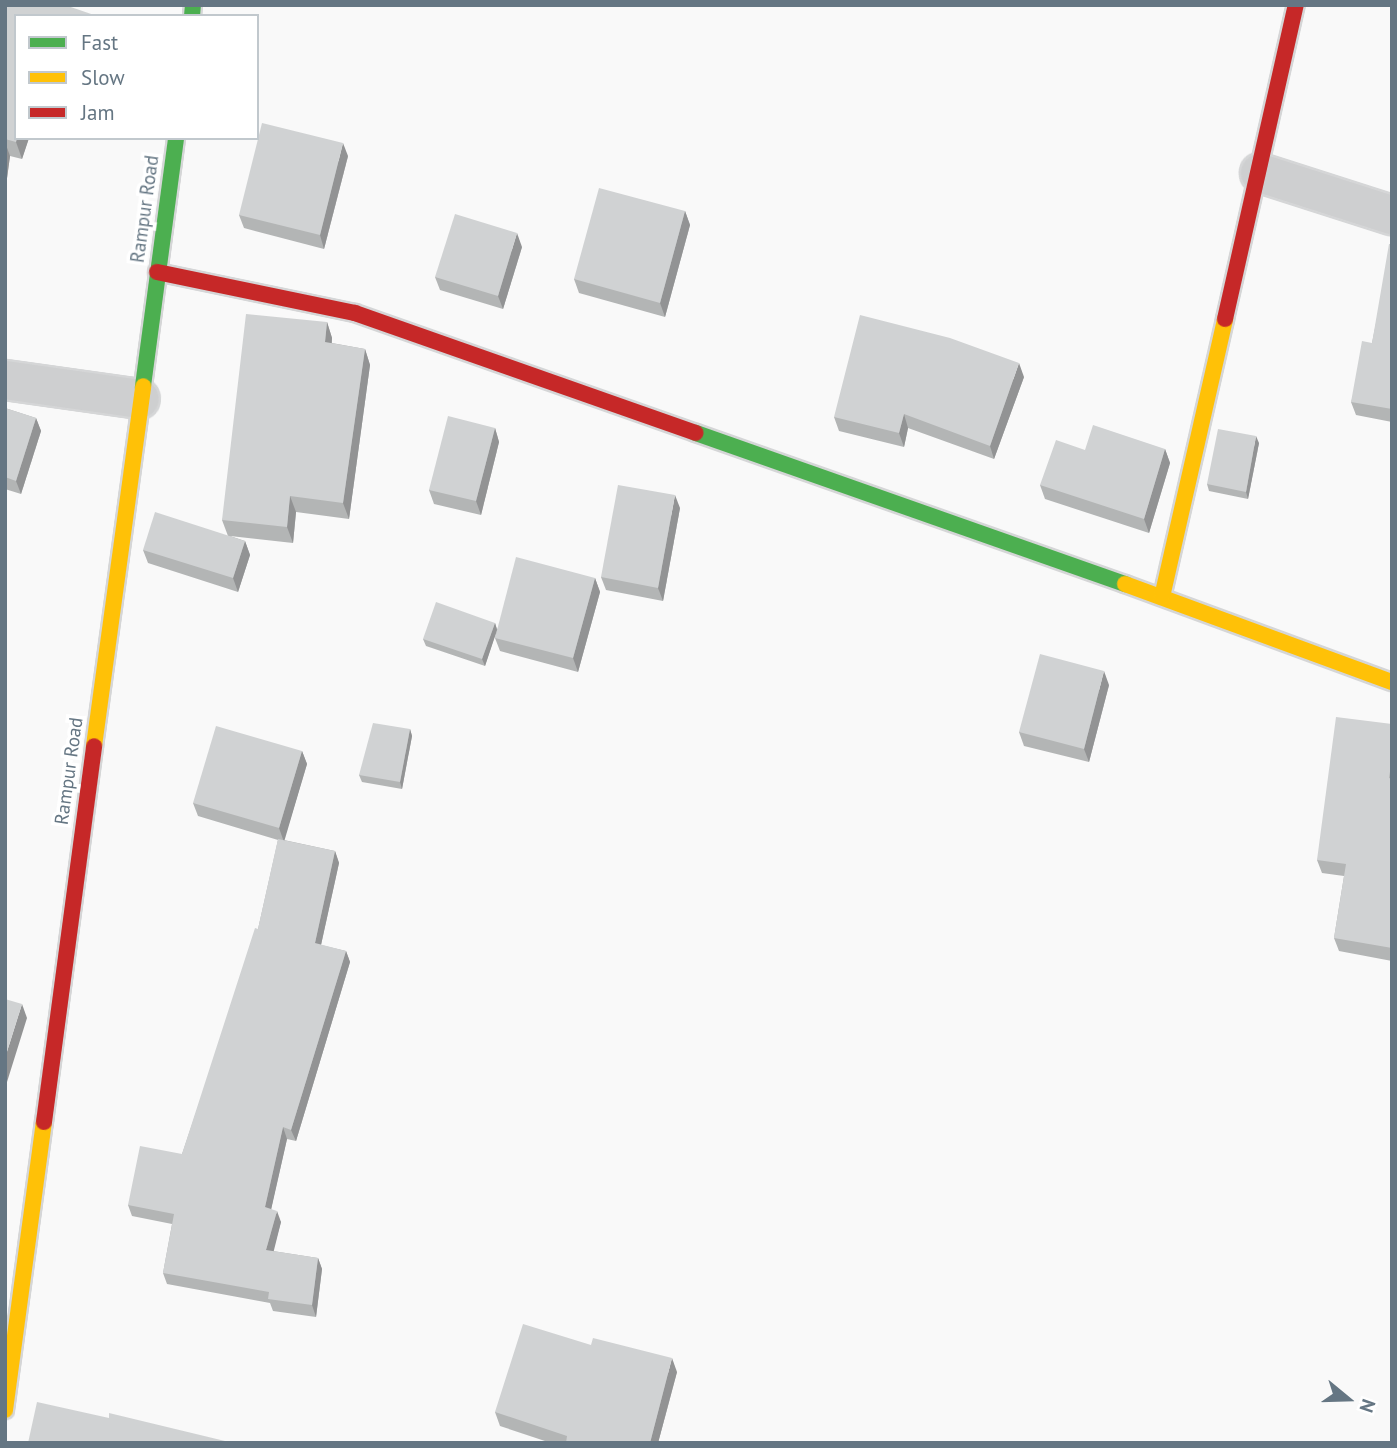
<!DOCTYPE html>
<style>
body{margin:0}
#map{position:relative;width:1397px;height:1448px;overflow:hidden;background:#f9f9f9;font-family:"PT Sans",sans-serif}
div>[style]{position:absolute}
.roads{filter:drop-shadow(2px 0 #d5d6d7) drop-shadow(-2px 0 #d5d6d7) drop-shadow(0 2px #d5d6d7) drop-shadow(0 -2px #d5d6d7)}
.street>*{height:38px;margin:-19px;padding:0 19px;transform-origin:19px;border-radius:19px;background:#cecfd0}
.fast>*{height:16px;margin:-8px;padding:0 8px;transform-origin:8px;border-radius:8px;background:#4caf50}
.slow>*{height:16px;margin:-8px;padding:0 8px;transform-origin:8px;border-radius:8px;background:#ffc107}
.jam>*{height:16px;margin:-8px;padding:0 8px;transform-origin:8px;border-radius:8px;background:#c62828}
.wall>*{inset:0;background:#b3b5b5}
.shaded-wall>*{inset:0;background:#929394}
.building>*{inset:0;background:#d0d2d3}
span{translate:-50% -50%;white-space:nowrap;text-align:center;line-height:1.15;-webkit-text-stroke:7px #fff;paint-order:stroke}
.street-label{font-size:19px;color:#657683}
.frame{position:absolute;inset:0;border:7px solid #657683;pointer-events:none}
.legend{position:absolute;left:14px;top:14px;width:245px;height:126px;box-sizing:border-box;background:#fff;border:2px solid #c1c8cd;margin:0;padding:9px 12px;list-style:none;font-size:21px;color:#657683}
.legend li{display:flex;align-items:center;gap:14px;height:35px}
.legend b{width:35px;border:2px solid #c1c8cd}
.north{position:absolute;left:1313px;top:1364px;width:70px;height:70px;-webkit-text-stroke:5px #fff;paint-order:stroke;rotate:109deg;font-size:19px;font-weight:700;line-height:28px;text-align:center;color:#657683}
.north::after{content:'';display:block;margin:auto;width:24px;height:32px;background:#657683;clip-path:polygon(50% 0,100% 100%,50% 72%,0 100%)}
</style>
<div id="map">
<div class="roads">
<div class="street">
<div style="left:1260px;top:173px;width:139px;rotate:17.7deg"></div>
<div style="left:5px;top:380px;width:136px;rotate:8deg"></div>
</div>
<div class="fast">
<div style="left:192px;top:16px;width:11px;rotate:-85deg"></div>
<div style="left:143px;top:386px;width:250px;rotate:-82.4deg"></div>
<div style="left:696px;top:433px;width:455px;rotate:19.4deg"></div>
</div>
<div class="slow">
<div style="left:1125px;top:584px;width:284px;rotate:20.2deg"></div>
<div style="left:1162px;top:597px;width:285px;rotate:-77.2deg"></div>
<div style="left:94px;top:746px;width:363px;rotate:-82.2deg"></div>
<div style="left:5px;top:1410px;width:291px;rotate:-82.3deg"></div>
</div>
<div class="jam">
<div style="left:157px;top:272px;width:202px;rotate:11.7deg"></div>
<div style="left:355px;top:313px;width:361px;rotate:19.4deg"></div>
<div style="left:1225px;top:319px;width:322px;rotate:-77.3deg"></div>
<div style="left:44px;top:1122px;width:379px;rotate:-82.4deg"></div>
</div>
</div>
<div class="wall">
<div style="clip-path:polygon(5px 5px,16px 16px,16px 138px,29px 138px,22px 159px,10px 156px,5px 193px)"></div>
<div style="clip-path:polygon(348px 156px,324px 249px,244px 228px,239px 215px)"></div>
<div style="clip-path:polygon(685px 211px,690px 225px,665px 317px,579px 293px,574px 279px)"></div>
<div style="clip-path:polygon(1392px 244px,1392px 422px,1356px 415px,1351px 402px,1372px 343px)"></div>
<div style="clip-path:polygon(522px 247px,503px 309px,440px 290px,435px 277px)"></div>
<div style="clip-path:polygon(327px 322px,332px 338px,332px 343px,365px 349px,370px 365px,349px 519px,296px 512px,293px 543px,230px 536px,245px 541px,250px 555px,238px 592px,148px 563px,143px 550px,228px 536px,222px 520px)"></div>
<div style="clip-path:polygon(1024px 377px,994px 459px,908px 428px,904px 447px,839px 431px,834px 417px)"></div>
<div style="clip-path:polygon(5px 408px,36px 418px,41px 431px,21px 494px,5px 489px)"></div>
<div style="clip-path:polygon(495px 428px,499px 442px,481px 515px,434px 504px,429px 490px)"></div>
<div style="clip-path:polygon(1259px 443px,1248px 499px,1209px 491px,1207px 484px)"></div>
<div style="clip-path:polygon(1165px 449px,1170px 463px,1149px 533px,1045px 499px,1040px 485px)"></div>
<div style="clip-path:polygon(680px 508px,663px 601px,606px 590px,601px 577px)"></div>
<div style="clip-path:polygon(595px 578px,600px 592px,578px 672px,500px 651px,495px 638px,496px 633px,485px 666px,426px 646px,423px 639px,495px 623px,497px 629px)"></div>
<div style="clip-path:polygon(1109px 685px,1089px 762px,1024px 746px,1019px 732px)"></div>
<div style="clip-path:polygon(1392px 724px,1392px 961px,1339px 951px,1334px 938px,1344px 876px,1322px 873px,1317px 860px)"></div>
<div style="clip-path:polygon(410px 729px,412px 736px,402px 789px,362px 782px,359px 775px)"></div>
<div style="clip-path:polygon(302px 751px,307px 764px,284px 840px,335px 851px,339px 863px,321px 945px,346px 951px,350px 962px,296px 1141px,287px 1139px,271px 1209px,281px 1222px,273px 1251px,318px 1258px,322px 1269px,316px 1317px,273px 1311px,270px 1303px,167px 1284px,163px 1273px,172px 1224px,132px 1216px,128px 1205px,182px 1154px,258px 929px,278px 840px,198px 816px,193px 803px)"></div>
<div style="clip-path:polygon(677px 1372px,658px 1443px,551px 1443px,500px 1426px,495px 1412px)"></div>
</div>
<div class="shaded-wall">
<div style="clip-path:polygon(17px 138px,29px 138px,22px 159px,16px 142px)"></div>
<div style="clip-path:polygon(5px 142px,10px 156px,5px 193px)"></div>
<div style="clip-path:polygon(343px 143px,348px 156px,324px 249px,320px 235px)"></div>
<div style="clip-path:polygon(685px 211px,690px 225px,665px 317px,660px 303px)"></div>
<div style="clip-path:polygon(517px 233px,522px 247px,503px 309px,498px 296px)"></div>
<div style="clip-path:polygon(327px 322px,332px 338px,330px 358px,325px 342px)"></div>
<div style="clip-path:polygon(365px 349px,370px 365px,349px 519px,343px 503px)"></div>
<div style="clip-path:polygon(1019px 363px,1024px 377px,994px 459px,990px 446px)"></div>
<div style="clip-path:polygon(904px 414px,908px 428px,904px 447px,899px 433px)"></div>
<div style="clip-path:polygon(36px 418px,41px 431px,21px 494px,16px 481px)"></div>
<div style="clip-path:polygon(495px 428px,499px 442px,481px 515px,476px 501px)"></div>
<div style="clip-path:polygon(1256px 436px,1259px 443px,1248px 499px,1246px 492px)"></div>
<div style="clip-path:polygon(1165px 449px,1170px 463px,1149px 533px,1144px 519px)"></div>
<div style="clip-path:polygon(675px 495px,680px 508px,663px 601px,658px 588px)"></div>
<div style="clip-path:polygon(290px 496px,296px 512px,293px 543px,287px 527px)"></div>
<div style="clip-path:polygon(245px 541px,250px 555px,238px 592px,233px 578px)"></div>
<div style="clip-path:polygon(595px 578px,600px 592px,578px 672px,573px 658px)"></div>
<div style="clip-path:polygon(495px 623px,497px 630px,485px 666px,482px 659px)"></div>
<div style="clip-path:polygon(1104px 671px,1109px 685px,1089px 762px,1084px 749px)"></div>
<div style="clip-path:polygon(410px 729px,412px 736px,402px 789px,400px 782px)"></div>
<div style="clip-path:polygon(302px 751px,307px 764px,284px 842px,279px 828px)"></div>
<div style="clip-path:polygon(335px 851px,339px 863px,319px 954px,315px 943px)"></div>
<div style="clip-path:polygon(346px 951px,350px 962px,296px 1141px,291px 1130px)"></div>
<div style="clip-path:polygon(22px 1004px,27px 1018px,7px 1082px,5px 1077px,5px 1058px)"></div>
<div style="clip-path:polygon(283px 1127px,287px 1139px,269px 1219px,265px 1207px)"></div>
<div style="clip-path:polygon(277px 1211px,281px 1222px,271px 1262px,266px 1250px)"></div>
<div style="clip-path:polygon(318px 1258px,322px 1269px,316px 1317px,312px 1305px)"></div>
<div style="clip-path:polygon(672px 1358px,677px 1372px,658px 1443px,650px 1443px)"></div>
</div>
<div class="building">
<div style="clip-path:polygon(5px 5px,65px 5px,97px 16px,16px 16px,16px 138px,17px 138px,16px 142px,5px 139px)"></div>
<div style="clip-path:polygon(262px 123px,343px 143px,320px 235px,239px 215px)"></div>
<div style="clip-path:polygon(599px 188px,685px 211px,660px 303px,574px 279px)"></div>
<div style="clip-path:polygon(455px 214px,517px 233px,498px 296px,435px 277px)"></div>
<div style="clip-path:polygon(1389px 244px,1392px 244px,1392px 409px,1351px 402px,1362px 341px,1372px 343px)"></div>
<div style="clip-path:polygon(246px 314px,327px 322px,325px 342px,365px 349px,343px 503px,290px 496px,287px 527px,222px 520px)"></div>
<div style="clip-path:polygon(860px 315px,950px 338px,1019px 363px,990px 446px,904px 414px,899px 433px,834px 417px)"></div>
<div style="clip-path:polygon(5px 408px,36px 418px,16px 481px,5px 477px)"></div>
<div style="clip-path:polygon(448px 416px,495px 428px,476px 501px,429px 490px)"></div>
<div style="clip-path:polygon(1093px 425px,1165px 449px,1144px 519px,1040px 485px,1056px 440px,1085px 450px)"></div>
<div style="clip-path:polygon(1218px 429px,1256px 436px,1246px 492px,1207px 484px)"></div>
<div style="clip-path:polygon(618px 485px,675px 495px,658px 588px,601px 577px)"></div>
<div style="clip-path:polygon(155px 512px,245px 541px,233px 578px,143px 550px)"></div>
<div style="clip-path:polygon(516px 557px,595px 578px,573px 658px,495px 638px)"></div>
<div style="clip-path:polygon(436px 602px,495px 623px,482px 659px,423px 639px)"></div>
<div style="clip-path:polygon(1040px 654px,1104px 671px,1084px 749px,1019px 732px)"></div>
<div style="clip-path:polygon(1336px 717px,1392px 724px,1392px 759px,1389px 778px,1392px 779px,1392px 948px,1334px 938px,1346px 864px,1317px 860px)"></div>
<div style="clip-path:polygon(373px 723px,410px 729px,400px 782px,359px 775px)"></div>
<div style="clip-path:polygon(216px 726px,302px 751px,279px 828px,193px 803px)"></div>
<div style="clip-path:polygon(278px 839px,335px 851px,315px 943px,346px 951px,291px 1130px,283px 1127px,265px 1207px,277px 1211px,266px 1250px,318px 1258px,312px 1305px,268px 1299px,269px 1292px,163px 1273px,174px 1214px,128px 1205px,140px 1146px,182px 1154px,255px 928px,258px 929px)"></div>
<div style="clip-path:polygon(5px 999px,22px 1004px,5px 1058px)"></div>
<div style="clip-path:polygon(523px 1324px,591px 1345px,593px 1338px,672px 1358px,650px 1443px,566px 1443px,567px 1436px,495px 1412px)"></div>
<div style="clip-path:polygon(37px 1402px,109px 1418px,109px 1413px,225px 1441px,224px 1443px,28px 1443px)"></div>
</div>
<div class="street-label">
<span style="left:145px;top:209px;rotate:-82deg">Rampur Road</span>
<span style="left:69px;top:771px;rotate:-82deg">Rampur Road</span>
</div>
<div class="frame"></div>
<ul class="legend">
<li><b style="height:9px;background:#4caf50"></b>Fast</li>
<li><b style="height:9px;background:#ffc107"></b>Slow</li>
<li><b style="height:9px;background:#c62828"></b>Jam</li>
</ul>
<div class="north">N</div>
</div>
